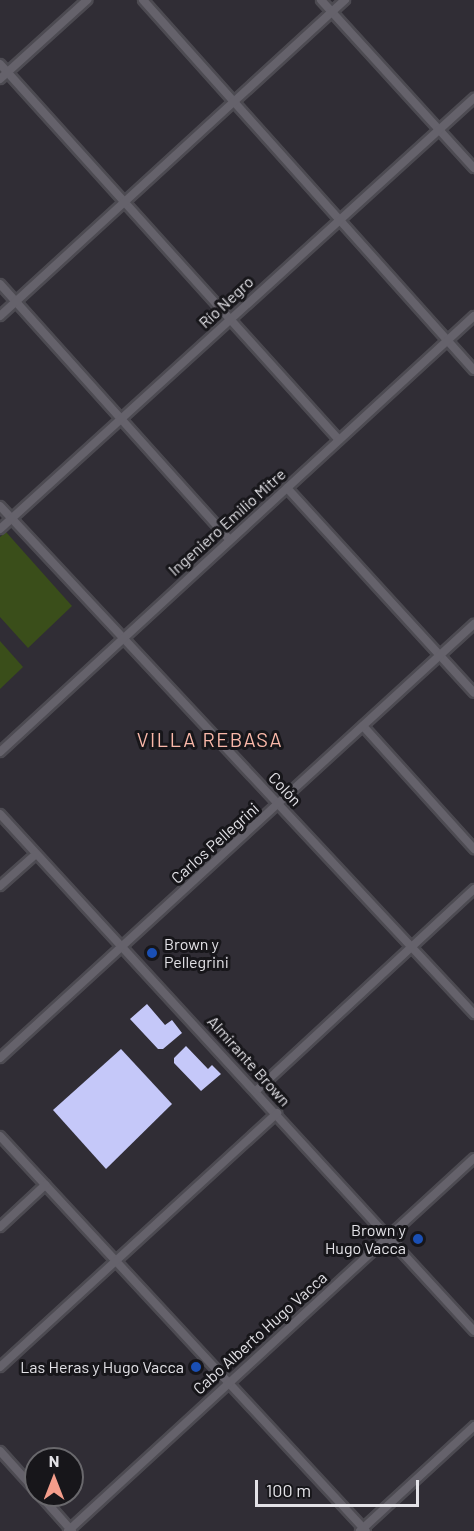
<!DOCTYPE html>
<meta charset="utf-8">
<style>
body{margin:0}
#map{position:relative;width:474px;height:1531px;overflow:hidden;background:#302d35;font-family:Barlow,sans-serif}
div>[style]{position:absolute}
.green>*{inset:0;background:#3a4e1a}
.building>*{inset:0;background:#c5c8f9}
.roads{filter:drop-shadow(2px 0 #4d4b52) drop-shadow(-2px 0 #4d4b52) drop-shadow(0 2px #4d4b52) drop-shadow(0 -2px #4d4b52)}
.minor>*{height:8px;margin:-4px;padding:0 4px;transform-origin:4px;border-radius:4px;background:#65626b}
.dots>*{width:16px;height:16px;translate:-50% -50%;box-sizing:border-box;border:3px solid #17161a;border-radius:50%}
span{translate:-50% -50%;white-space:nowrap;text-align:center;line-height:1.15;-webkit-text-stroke:6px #17161a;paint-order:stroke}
.street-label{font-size:16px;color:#e3e2e7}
.poi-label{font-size:16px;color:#e3e2e7}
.left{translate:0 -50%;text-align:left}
.right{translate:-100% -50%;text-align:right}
.quarter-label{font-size:20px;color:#fab8a9;letter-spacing:1.5px}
.north{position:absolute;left:24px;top:1447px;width:60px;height:60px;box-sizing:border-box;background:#17161a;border:2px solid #69686c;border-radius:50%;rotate:0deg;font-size:16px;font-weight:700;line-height:24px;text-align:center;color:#e3e2e7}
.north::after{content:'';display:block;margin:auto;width:21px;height:27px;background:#f49d8b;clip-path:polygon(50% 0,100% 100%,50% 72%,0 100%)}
.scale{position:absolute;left:255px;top:1480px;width:164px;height:27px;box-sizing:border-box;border:3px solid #e3e2e7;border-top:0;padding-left:8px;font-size:18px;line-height:21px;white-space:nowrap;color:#e3e2e7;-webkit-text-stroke:4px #17161a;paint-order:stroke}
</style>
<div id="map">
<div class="green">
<div style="clip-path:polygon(6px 532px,72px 606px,28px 648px,0 617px,0 537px)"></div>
<div style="clip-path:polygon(0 641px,23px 667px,0 689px)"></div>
</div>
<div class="building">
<div style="clip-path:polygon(147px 1004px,165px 1025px,172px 1020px,182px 1033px,163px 1049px,158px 1049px,130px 1019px)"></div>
<div style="clip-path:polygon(186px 1046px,208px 1069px,212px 1065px,221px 1074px,201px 1091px,174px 1063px,174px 1058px)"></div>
<div style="clip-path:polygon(121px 1049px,172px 1104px,106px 1169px,53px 1110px)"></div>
</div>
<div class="roads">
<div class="minor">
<div style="left:143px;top:0;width:496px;rotate:48.2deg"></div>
<div style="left:321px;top:0;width:227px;rotate:47.7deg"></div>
<div style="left:0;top:64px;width:506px;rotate:47.96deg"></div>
<div style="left:0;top:79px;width:118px;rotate:-42.2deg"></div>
<div style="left:0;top:284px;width:344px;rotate:48.1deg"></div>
<div style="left:0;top:316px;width:468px;rotate:-42.5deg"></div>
<div style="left:287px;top:488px;width:277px;rotate:47.6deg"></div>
<div style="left:0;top:506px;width:695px;rotate:46.98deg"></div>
<div style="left:0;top:529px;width:641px;rotate:-42.28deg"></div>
<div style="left:363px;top:726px;width:166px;rotate:47.9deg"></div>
<div style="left:0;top:752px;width:644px;rotate:-42.61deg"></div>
<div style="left:0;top:814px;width:701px;rotate:47.48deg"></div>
<div style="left:0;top:886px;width:48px;rotate:-41.6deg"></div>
<div style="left:0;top:1058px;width:643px;rotate:-42.48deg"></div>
<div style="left:257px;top:1090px;width:296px;rotate:-42.8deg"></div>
<div style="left:0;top:1136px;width:538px;rotate:47.18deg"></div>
<div style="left:0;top:1227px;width:62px;rotate:-43deg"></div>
<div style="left:0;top:1367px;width:376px;rotate:-42.5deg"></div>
<div style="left:0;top:1451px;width:54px;rotate:48deg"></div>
<div style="left:40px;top:1495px;width:48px;rotate:48.4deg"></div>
<div style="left:68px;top:1531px;width:551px;rotate:-42.57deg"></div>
<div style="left:360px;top:1531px;width:155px;rotate:-42.6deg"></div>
</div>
</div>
<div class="dots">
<div style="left:152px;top:953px;background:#1a4fb4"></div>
<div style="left:418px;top:1239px;background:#1a4fb4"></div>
<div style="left:196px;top:1367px;background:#1a4fb4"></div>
</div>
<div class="street-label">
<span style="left:226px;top:302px;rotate:-43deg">Río Negro</span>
<span style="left:227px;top:522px;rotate:-42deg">Ingeniero Emilio Mitre</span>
<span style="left:285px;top:789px;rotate:47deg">Colón</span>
<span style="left:215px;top:843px;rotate:-42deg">Carlos Pellegrini</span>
<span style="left:249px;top:1061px;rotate:48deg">Almirante Brown</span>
<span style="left:260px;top:1333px;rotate:-42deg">Cabo Alberto Hugo Vacca</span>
</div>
<div class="poi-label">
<span class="left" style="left:164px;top:953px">Brown y<br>Pellegrini</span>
<span class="right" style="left:406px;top:1239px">Brown y<br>Hugo Vacca</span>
<span class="right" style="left:184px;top:1367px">Las Heras y Hugo Vacca</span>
</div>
<div class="quarter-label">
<span style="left:210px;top:739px">VILLA REBASA</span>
</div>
<div class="north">N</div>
<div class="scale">100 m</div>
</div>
